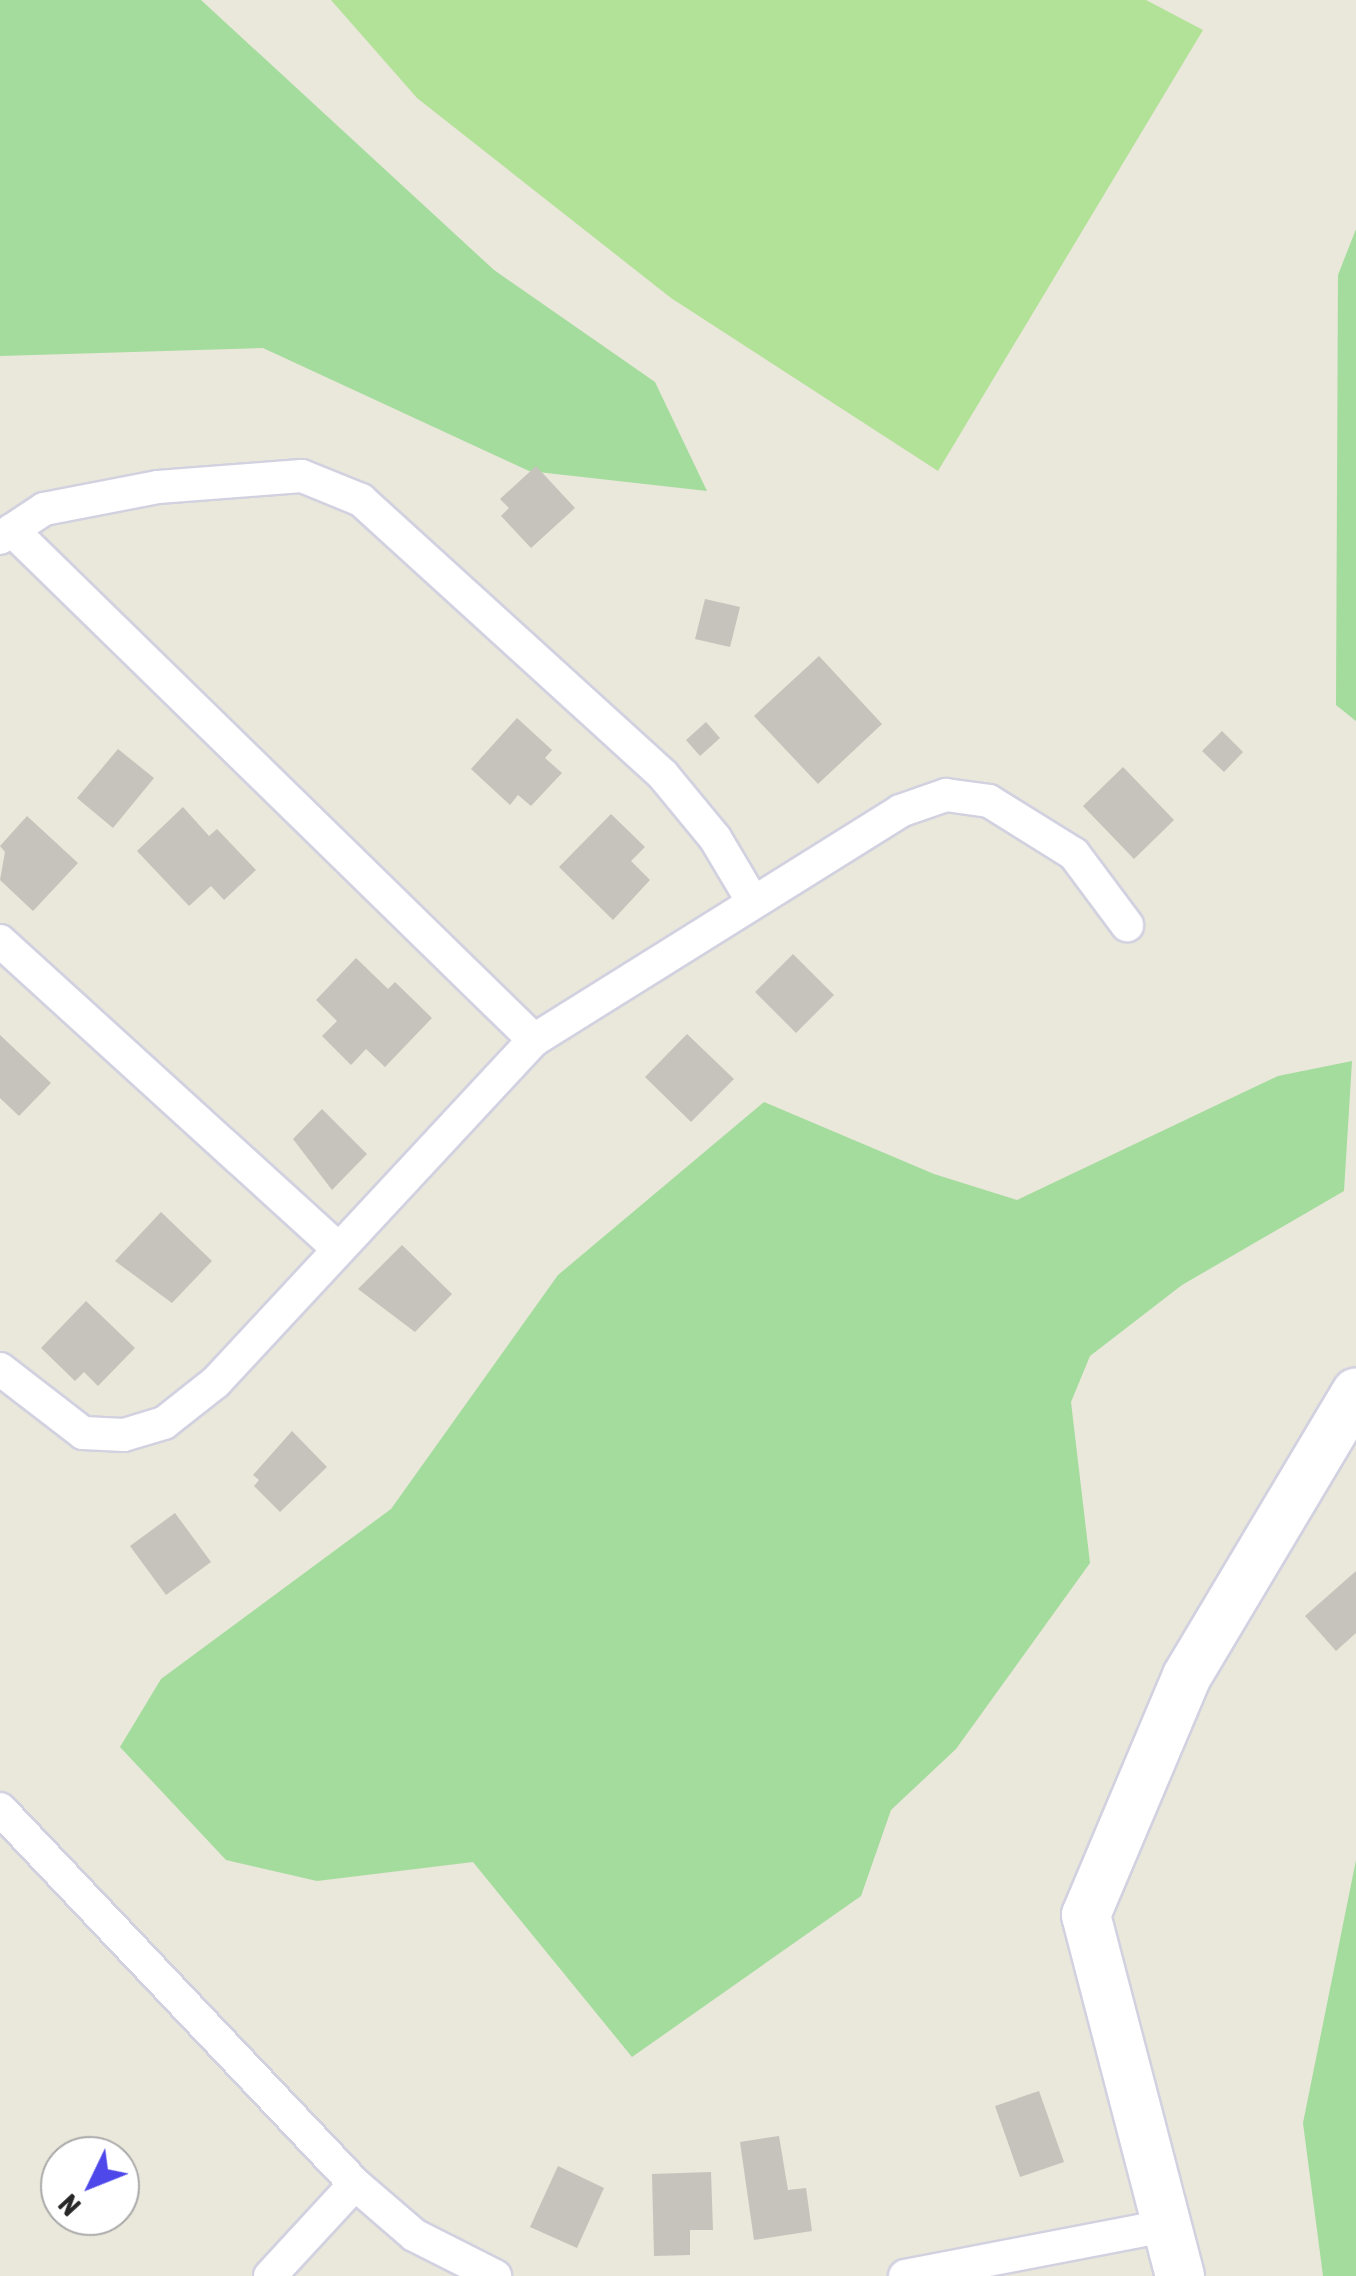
<!DOCTYPE html>
<style>
body{margin:0}
#map{position:relative;width:1356px;height:2276px;overflow:hidden;background:#eae7db;font-family:"Asap Condensed",sans-serif}
div>[style]{position:absolute}
.green>*{inset:0;background:#a3dc9c}
.pitch>*{inset:0;background:#b2e298}
.building>*{inset:0;background:#c5c3bb}
.roads{filter:drop-shadow(2px 0 #d1d1e0) drop-shadow(-2px 0 #d1d1e0) drop-shadow(0 2px #d1d1e0) drop-shadow(0 -2px #d1d1e0)}
.street>*{height:32px;margin:-16px;padding:0 16px;transform-origin:16px;border-radius:16px;background:#fff}
.secondary>*{height:48px;margin:-24px;padding:0 24px;transform-origin:24px;border-radius:24px;background:#fff}
span{translate:-50% -50%;white-space:nowrap;text-align:center;line-height:1.15;-webkit-text-stroke:10px #fff;paint-order:stroke}
.north{position:absolute;left:40px;top:2136px;width:100px;height:100px;box-sizing:border-box;background:#fff;border:2px solid #a9a9a9;border-radius:50%;rotate:227deg;font-size:28px;font-weight:700;line-height:40px;text-align:center;color:#282828}
.north::after{content:'';display:block;margin:auto;width:35px;height:45px;background:#4e48ea;clip-path:polygon(50% 0,100% 100%,50% 72%,0 100%)}
</style>
<div id="map">
<div class="green">
<div style="clip-path:polygon(0 0,201px 0,494px 270px,655px 382px,707px 491px,529px 471px,263px 348px,0 356px)"></div>
<div style="clip-path:polygon(1356px 229px,1356px 721px,1336px 705px,1338px 275px)"></div>
<div style="clip-path:polygon(1352px 1061px,1344px 1191px,1182px 1285px,1090px 1356px,1071px 1402px,1090px 1563px,956px 1749px,891px 1810px,861px 1896px,632px 2057px,473px 1862px,317px 1881px,226px 1860px,120px 1747px,161px 1679px,391px 1509px,558px 1275px,764px 1102px,934px 1174px,1017px 1200px,1278px 1076px)"></div>
<div style="clip-path:polygon(1356px 1860px,1356px 2276px,1323px 2276px,1303px 2123px)"></div>
</div>
<div class="pitch">
<div style="clip-path:polygon(331px 0,1146px 0,1203px 30px,938px 471px,671px 298px,417px 98px)"></div>
</div>
<div class="building">
<div style="clip-path:polygon(536px 466px,575px 508px,531px 548px,501px 516px,509px 508px,500px 499px)"></div>
<div style="clip-path:polygon(705px 599px,740px 607px,730px 647px,695px 639px)"></div>
<div style="clip-path:polygon(819px 656px,882px 724px,818px 784px,754px 716px)"></div>
<div style="clip-path:polygon(517px 718px,552px 750px,545px 758px,562px 773px,531px 806px,518px 795px,510px 805px,471px 769px)"></div>
<div style="clip-path:polygon(706px 722px,720px 738px,700px 756px,686px 740px)"></div>
<div style="clip-path:polygon(1222px 731px,1243px 752px,1224px 772px,1202px 751px)"></div>
<div style="clip-path:polygon(118px 749px,154px 778px,113px 828px,77px 798px)"></div>
<div style="clip-path:polygon(1123px 767px,1174px 820px,1134px 859px,1083px 806px)"></div>
<div style="clip-path:polygon(183px 807px,209px 836px,217px 829px,256px 870px,224px 900px,211px 886px,189px 906px,137px 851px)"></div>
<div style="clip-path:polygon(611px 814px,645px 847px,631px 861px,650px 880px,613px 920px,559px 867px)"></div>
<div style="clip-path:polygon(27px 816px,78px 863px,33px 911px,0 880px,5px 852px,0 846px)"></div>
<div style="clip-path:polygon(793px 954px,834px 995px,796px 1033px,755px 992px)"></div>
<div style="clip-path:polygon(356px 958px,388px 989px,395px 982px,432px 1018px,385px 1067px,366px 1049px,351px 1065px,322px 1036px,337px 1021px,316px 1000px)"></div>
<div style="clip-path:polygon(687px 1034px,734px 1079px,691px 1122px,645px 1077px)"></div>
<div style="clip-path:polygon(0 1035px,51px 1083px,19px 1116px,0 1098px)"></div>
<div style="clip-path:polygon(322px 1109px,367px 1154px,332px 1190px,293px 1139px)"></div>
<div style="clip-path:polygon(161px 1212px,212px 1261px,172px 1303px,115px 1261px)"></div>
<div style="clip-path:polygon(402px 1245px,452px 1294px,415px 1332px,358px 1289px)"></div>
<div style="clip-path:polygon(86px 1301px,135px 1348px,98px 1386px,84px 1372px,75px 1381px,41px 1348px)"></div>
<div style="clip-path:polygon(292px 1431px,327px 1467px,280px 1512px,254px 1486px,259px 1480px,253px 1475px)"></div>
<div style="clip-path:polygon(175px 1513px,211px 1562px,166px 1595px,130px 1546px)"></div>
<div style="clip-path:polygon(1356px 1571px,1356px 1633px,1336px 1651px,1305px 1616px)"></div>
<div style="clip-path:polygon(1039px 2091px,1064px 2162px,1020px 2177px,995px 2106px)"></div>
<div style="clip-path:polygon(779px 2136px,788px 2190px,806px 2188px,812px 2231px,754px 2240px,740px 2142px)"></div>
<div style="clip-path:polygon(558px 2166px,604px 2188px,577px 2248px,530px 2227px)"></div>
<div style="clip-path:polygon(711px 2172px,713px 2230px,690px 2230px,690px 2255px,654px 2256px,652px 2174px)"></div>
</div>
<div class="roads">
<div class="street">
<div style="left:12px;top:530px;width:730px;rotate:44.33deg"></div>
<div style="left:0;top:538px;width:53px;rotate:-33.4deg"></div>
<div style="left:44px;top:509px;width:116px;rotate:-10.9deg"></div>
<div style="left:158px;top:487px;width:144px;rotate:-4.4deg"></div>
<div style="left:302px;top:476px;width:64px;rotate:22.1deg"></div>
<div style="left:361px;top:500px;width:408px;rotate:42.3deg"></div>
<div style="left:663px;top:775px;width:82px;rotate:50.5deg"></div>
<div style="left:715px;top:838px;width:74px;rotate:59.3deg"></div>
<div style="left:0;top:941px;width:456px;rotate:42.3deg"></div>
<div style="left:0;top:1369px;width:105px;rotate:37.6deg"></div>
<div style="left:83px;top:1433px;width:41px;rotate:2.8deg"></div>
<div style="left:124px;top:1435px;width:42px;rotate:-16.7deg"></div>
<div style="left:164px;top:1423px;width:66px;rotate:-38.3deg"></div>
<div style="left:216px;top:1382px;width:467px;rotate:-47.1deg"></div>
<div style="left:534px;top:1040px;width:432px;rotate:-32deg"></div>
<div style="left:900px;top:811px;width:49px;rotate:-19.2deg"></div>
<div style="left:946px;top:795px;width:43px;rotate:7.9deg"></div>
<div style="left:989px;top:801px;width:100px;rotate:31.9deg"></div>
<div style="left:1074px;top:854px;width:89px;rotate:53.3deg"></div>
<div style="left:0;top:1809px;width:516px;rotate:46.57deg"></div>
<div style="left:355px;top:2184px;width:78px;rotate:40.8deg"></div>
<div style="left:414px;top:2235px;width:91px;rotate:26.8deg"></div>
<div style="left:270px;top:2276px;width:125px;rotate:-47.3deg"></div>
<div style="left:905px;top:2276px;width:270px;rotate:-10.9deg"></div>
</div>
<div class="secondary">
<div style="left:1180px;top:2276px;width:373px;rotate:-104.6deg"></div>
<div style="left:1086px;top:1915px;width:259px;rotate:-67.1deg"></div>
<div style="left:1187px;top:1676px;width:330px;rotate:-59.2deg"></div>
</div>
</div>
<div class="north">N</div>
</div>
